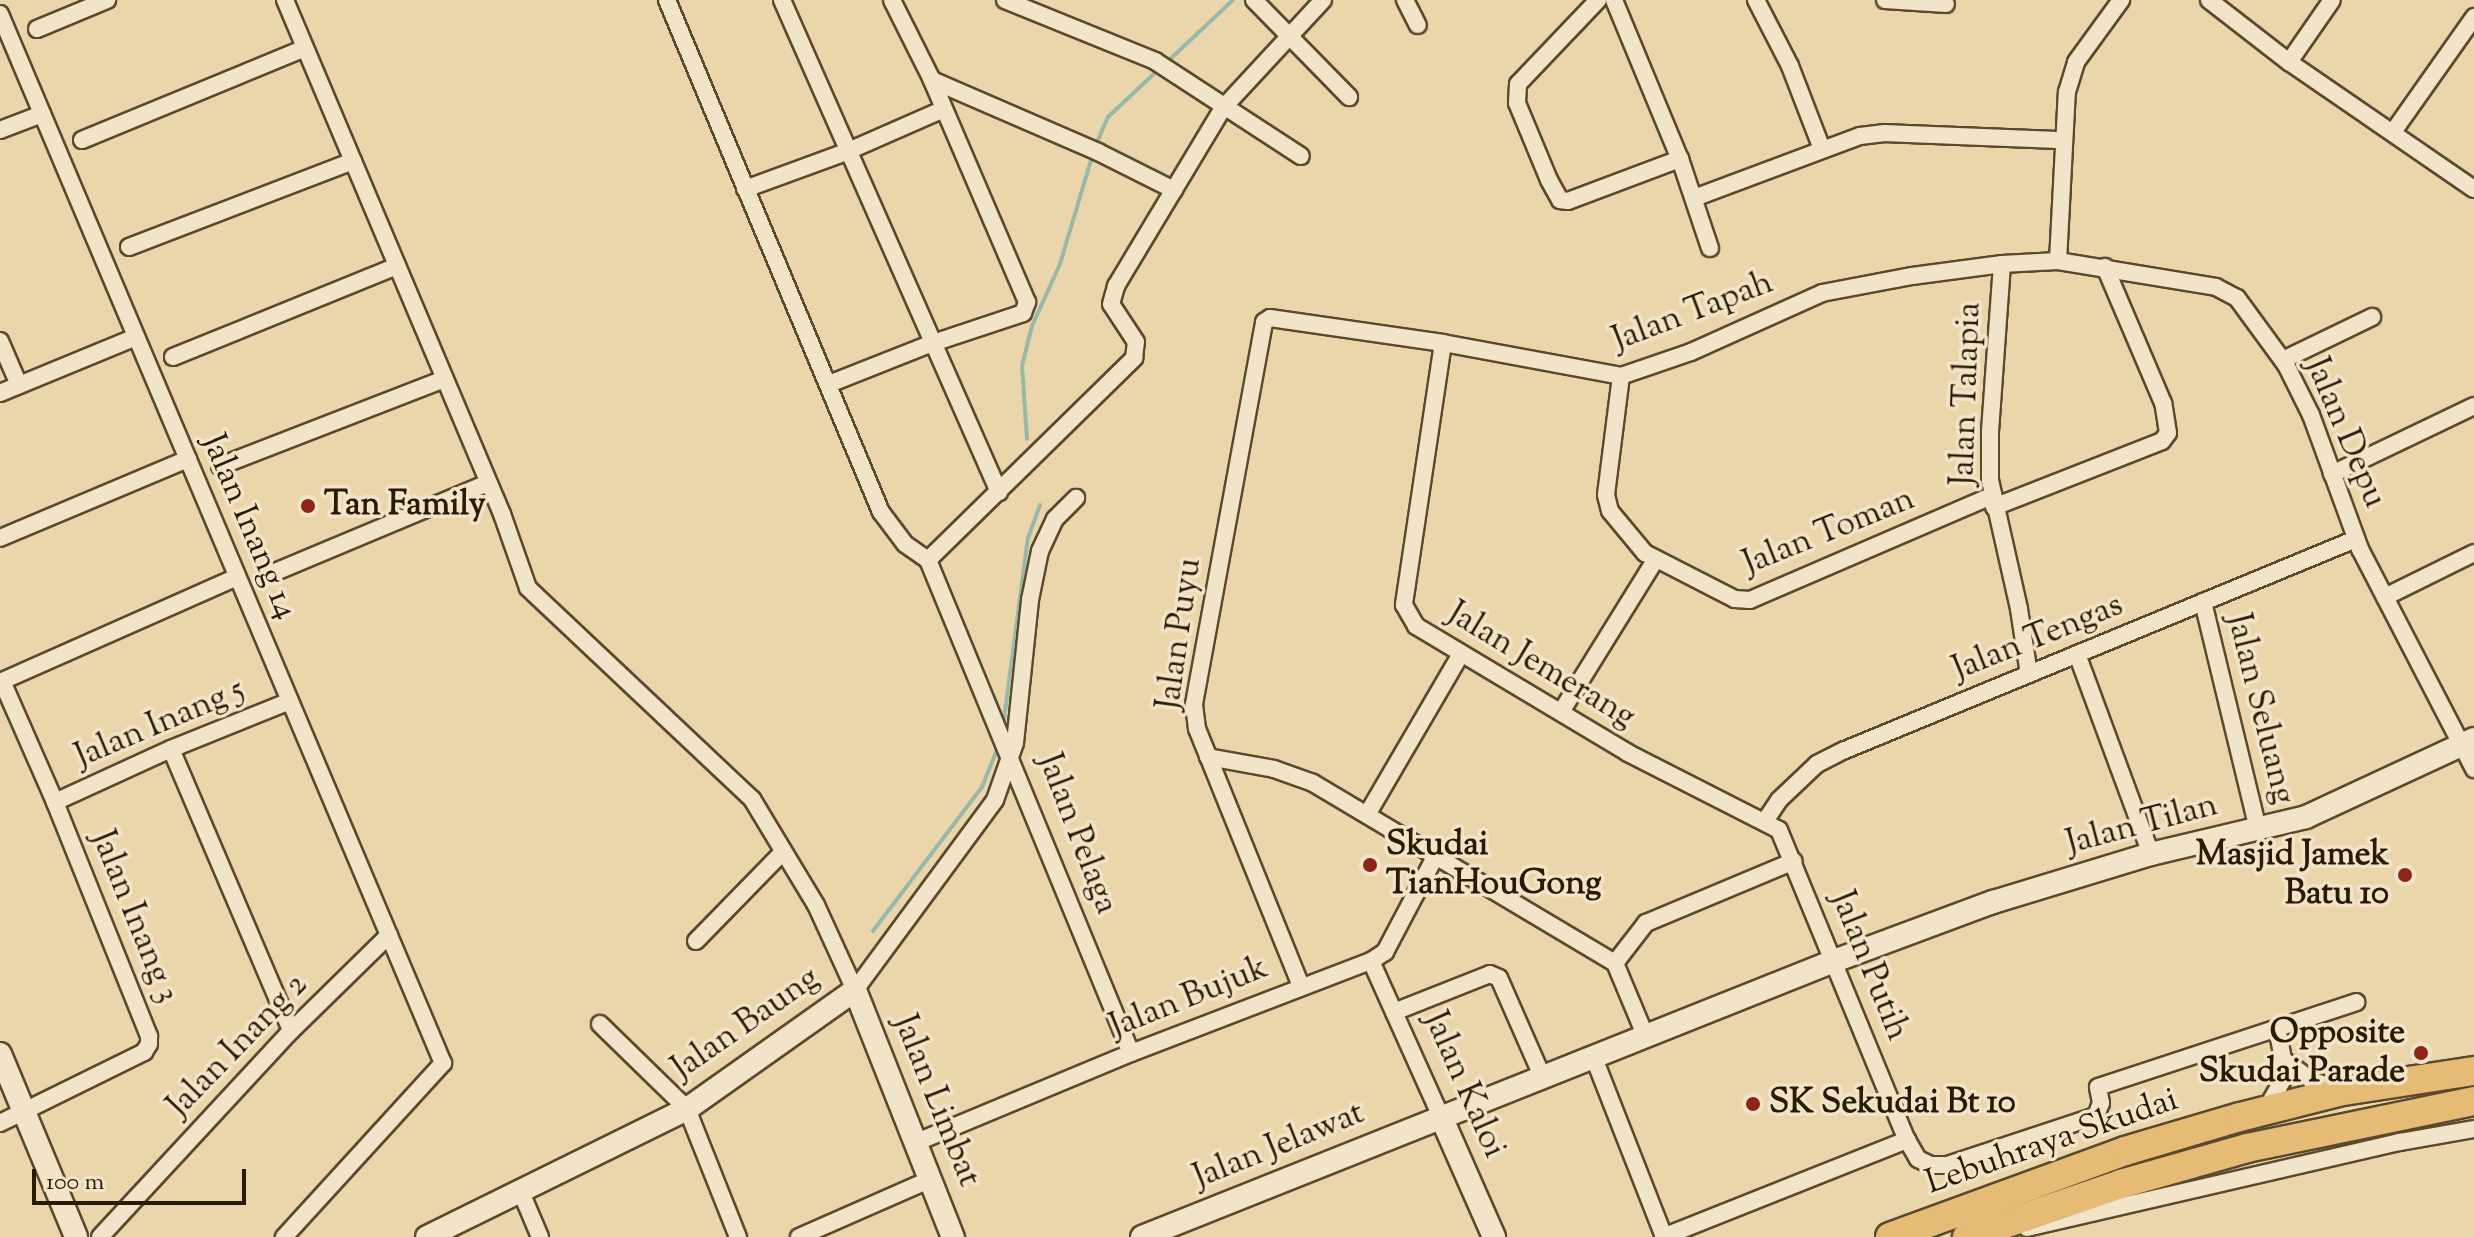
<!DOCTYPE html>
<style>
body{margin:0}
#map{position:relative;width:2474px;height:1237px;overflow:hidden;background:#ebd6ab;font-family:"Sorts Mill Goudy",serif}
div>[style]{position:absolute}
.stream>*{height:4px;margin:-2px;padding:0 2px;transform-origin:2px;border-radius:2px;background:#98b9aa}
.roads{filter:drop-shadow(2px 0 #5a492d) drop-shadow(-2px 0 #5a492d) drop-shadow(0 2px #5a492d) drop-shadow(0 -2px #5a492d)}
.street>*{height:16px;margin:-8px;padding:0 8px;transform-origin:8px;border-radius:8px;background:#f2e4c8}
.secondary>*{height:22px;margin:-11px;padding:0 11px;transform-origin:11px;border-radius:11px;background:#f2e4c8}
.highway>*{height:28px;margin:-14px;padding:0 14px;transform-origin:14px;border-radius:14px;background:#e6bb76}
.dots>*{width:22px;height:22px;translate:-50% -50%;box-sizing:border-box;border:4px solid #f2e4c8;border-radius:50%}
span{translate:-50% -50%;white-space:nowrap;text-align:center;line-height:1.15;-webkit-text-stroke:7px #f2e4c8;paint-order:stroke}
.street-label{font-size:34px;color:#291a03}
.poi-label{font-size:34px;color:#291a03;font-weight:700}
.left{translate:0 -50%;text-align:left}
.right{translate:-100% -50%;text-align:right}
.scale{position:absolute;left:32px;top:1169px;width:214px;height:36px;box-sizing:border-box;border:4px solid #291a03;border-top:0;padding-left:10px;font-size:24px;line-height:28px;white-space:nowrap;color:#291a03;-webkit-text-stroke:6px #f2e4c8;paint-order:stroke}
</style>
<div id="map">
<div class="stream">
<div style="left:1165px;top:64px;width:93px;rotate:-43.3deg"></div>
<div style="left:1096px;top:145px;width:30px;rotate:-67deg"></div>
<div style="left:1108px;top:117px;width:69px;rotate:-43.2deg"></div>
<div style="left:1027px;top:439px;width:73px;rotate:-93.9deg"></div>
<div style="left:1022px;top:366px;width:41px;rotate:-76deg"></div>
<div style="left:1032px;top:326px;width:68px;rotate:-65.7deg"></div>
<div style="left:1060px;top:264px;width:116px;rotate:-73.4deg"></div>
<div style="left:1003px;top:727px;width:191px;rotate:-82.5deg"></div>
<div style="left:1028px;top:538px;width:35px;rotate:-70deg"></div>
<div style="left:873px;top:931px;width:181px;rotate:-52.9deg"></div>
<div style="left:982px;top:787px;width:43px;rotate:-68.2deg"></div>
</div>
<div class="roads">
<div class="street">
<div style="left:285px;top:0;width:558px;rotate:67.11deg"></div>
<div style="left:502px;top:514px;width:78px;rotate:70.6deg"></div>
<div style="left:528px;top:588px;width:308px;rotate:43.3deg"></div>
<div style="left:752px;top:799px;width:124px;rotate:58.9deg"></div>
<div style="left:816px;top:905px;width:94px;rotate:65.4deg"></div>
<div style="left:855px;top:990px;width:236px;rotate:-53.6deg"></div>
<div style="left:995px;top:800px;width:60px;rotate:-70.7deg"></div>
<div style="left:1015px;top:743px;width:144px;rotate:-84deg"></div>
<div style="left:1030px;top:600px;width:50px;rotate:-78.5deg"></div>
<div style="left:1040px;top:551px;width:35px;rotate:-65deg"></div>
<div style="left:1055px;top:519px;width:30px;rotate:-45deg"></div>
<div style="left:667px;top:0;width:555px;rotate:67.32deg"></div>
<div style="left:881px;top:512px;width:40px;rotate:53deg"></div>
<div style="left:905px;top:544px;width:28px;rotate:35deg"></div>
<div style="left:928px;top:560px;width:533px;rotate:67.62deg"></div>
<div style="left:782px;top:0;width:538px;rotate:66.2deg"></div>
<div style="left:1005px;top:0;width:162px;rotate:22.1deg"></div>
<div style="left:1155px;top:61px;width:174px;rotate:33.1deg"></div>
<div style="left:1254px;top:0;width:136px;rotate:45.6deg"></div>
<div style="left:1405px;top:0;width:28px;rotate:63deg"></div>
<div style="left:1598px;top:0;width:116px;rotate:133.6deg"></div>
<div style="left:1518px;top:84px;width:19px;rotate:93deg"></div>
<div style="left:1517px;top:103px;width:83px;rotate:67.4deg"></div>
<div style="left:1549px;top:180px;width:23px;rotate:61deg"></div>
<div style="left:1560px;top:200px;width:8px;rotate:7deg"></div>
<div style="left:1568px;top:201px;width:120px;rotate:-20.6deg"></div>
<div style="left:1614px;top:0;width:172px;rotate:67.5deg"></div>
<div style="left:1680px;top:159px;width:94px;rotate:71.4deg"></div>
<div style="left:1756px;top:0;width:74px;rotate:62.7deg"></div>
<div style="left:1790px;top:66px;width:89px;rotate:68.9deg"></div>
<div style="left:1885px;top:0;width:61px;rotate:3.8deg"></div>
<div style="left:2209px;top:0;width:101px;rotate:37.8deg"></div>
<div style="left:2289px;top:62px;width:224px;rotate:34.5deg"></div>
<div style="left:0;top:14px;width:1139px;rotate:67.11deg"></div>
<div style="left:443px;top:1063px;width:236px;rotate:132.4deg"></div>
<div style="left:37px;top:29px;width:76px;rotate:-22.5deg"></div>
<div style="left:2289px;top:62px;width:75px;rotate:-55.3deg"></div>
<div style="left:932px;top:80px;width:181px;rotate:23.4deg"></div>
<div style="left:1098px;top:152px;width:85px;rotate:26.6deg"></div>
<div style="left:0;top:130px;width:45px;rotate:-20.9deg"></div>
<div style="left:2393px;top:132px;width:141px;rotate:-54.8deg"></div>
<div style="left:82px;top:140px;width:241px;rotate:-22.4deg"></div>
<div style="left:745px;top:189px;width:108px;rotate:-20.1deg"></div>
<div style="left:846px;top:152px;width:107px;rotate:-23.7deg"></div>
<div style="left:1694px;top:198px;width:177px;rotate:-20.5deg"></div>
<div style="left:1860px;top:136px;width:25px;rotate:-7deg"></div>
<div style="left:1885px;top:133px;width:177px;rotate:2.3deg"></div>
<div style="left:129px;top:247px;width:240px;rotate:-21deg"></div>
<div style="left:2058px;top:261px;width:169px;rotate:-87deg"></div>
<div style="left:2067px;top:92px;width:31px;rotate:-73deg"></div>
<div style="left:2076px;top:62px;width:77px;rotate:-54deg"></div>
<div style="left:2002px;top:264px;width:167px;rotate:94.1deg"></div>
<div style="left:1990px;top:431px;width:49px;rotate:90deg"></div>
<div style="left:1990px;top:480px;width:132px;rotate:77.3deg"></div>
<div style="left:2019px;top:609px;width:66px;rotate:81.3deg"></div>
<div style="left:0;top:341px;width:48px;rotate:66.6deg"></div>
<div style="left:1443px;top:343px;width:265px;rotate:98.5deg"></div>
<div style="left:1404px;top:605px;width:24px;rotate:60deg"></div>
<div style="left:1416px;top:626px;width:247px;rotate:30.9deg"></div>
<div style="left:1628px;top:753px;width:169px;rotate:27deg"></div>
<div style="left:1779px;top:830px;width:335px;rotate:67.6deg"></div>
<div style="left:1907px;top:1140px;width:22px;rotate:60deg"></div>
<div style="left:1918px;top:1159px;width:14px;rotate:25deg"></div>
<div style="left:1931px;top:1165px;width:16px"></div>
<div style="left:1947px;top:1165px;width:157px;rotate:-18.2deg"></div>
<div style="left:2096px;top:1116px;width:14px;rotate:-69deg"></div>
<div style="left:2101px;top:1103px;width:16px;rotate:-101deg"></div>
<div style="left:2098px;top:1087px;width:272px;rotate:-18.2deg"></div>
<div style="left:173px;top:357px;width:242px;rotate:-22.1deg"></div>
<div style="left:2283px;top:360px;width:99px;rotate:-25.8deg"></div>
<div style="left:1621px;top:376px;width:120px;rotate:97.2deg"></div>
<div style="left:1606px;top:495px;width:16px;rotate:76deg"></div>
<div style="left:1610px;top:511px;width:55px;rotate:50.2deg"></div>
<div style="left:1645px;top:553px;width:101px;rotate:27.1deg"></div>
<div style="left:1735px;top:599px;width:15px;rotate:4deg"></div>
<div style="left:1750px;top:600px;width:263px;rotate:-23.3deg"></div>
<div style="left:829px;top:384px;width:109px;rotate:-21.6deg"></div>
<div style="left:930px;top:344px;width:98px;rotate:-18.4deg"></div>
<div style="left:1023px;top:313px;width:12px;rotate:-70deg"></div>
<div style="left:1027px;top:302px;width:241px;rotate:-113.2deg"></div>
<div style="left:932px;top:80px;width:89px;rotate:-116.6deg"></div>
<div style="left:0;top:393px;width:147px;rotate:-22.4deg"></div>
<div style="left:220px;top:466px;width:240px;rotate:-21.2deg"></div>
<div style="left:2332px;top:474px;width:157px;rotate:-25.6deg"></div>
<div style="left:1994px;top:507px;width:180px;rotate:-21.4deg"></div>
<div style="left:2162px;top:441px;width:10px;rotate:-53deg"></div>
<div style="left:2168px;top:433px;width:30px;rotate:-99deg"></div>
<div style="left:2163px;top:403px;width:148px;rotate:-113.1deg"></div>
<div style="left:0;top:538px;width:204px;rotate:-22.8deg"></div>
<div style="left:928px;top:560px;width:289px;rotate:-44.4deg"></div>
<div style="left:1134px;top:358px;width:16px;rotate:-83deg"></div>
<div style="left:1136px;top:342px;width:45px;rotate:-123.3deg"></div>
<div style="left:1111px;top:304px;width:19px;rotate:-74deg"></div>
<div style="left:1116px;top:286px;width:208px;rotate:-59deg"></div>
<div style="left:1223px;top:108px;width:147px;rotate:-47.2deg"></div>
<div style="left:268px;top:575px;width:238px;rotate:-22.7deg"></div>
<div style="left:2385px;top:597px;width:99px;rotate:-26.3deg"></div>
<div style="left:2203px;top:602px;width:235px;rotate:76.4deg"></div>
<div style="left:2077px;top:654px;width:213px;rotate:69.7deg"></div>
<div style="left:0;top:682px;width:259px;rotate:-23.9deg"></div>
<div style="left:1561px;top:712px;width:180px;rotate:-58.2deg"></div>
<div style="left:171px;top:749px;width:306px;rotate:66.9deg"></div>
<div style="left:1208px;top:757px;width:67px;rotate:10.3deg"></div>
<div style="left:1274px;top:769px;width:41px;rotate:19.7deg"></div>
<div style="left:1313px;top:783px;width:352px;rotate:30.8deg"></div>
<div style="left:1615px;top:963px;width:80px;rotate:67.3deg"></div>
<div style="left:55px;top:802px;width:128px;rotate:-24.6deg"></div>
<div style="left:171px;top:749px;width:128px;rotate:-22deg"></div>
<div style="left:1368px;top:813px;width:184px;rotate:-59.7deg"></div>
<div style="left:1765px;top:821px;width:25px;rotate:-56deg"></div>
<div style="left:1779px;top:800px;width:52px;rotate:-43.5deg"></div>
<div style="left:1817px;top:764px;width:31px;rotate:-27deg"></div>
<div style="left:1845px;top:750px;width:553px;rotate:-22.44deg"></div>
<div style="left:696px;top:941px;width:124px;rotate:-45.7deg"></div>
<div style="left:1371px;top:961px;width:173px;rotate:65.8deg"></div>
<div style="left:1615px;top:963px;width:51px;rotate:-52.2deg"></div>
<div style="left:1646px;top:923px;width:160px;rotate:-22.7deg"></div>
<div style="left:1301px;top:986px;width:277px;rotate:-112deg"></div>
<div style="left:1197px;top:729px;width:25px;rotate:-97deg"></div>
<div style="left:1194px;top:704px;width:388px;rotate:-79.6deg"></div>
<div style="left:1264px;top:322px;width:7px;rotate:-34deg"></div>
<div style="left:1270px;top:318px;width:175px;rotate:8.2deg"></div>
<div style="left:1443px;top:343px;width:181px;rotate:10.5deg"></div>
<div style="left:1621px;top:376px;width:74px;rotate:-18.9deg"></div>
<div style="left:1691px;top:352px;width:144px;rotate:-24.2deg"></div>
<div style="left:1822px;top:293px;width:92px;rotate:-10.7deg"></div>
<div style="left:1912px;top:276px;width:91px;rotate:-7.6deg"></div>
<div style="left:2002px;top:264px;width:56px;rotate:-3.1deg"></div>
<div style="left:2058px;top:261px;width:160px;rotate:9.3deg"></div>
<div style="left:2216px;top:287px;width:24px;rotate:28deg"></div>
<div style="left:2237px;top:298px;width:83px;rotate:53.8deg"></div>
<div style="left:2286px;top:365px;width:56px;rotate:63.4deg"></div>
<div style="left:2311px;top:415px;width:143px;rotate:69.9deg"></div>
<div style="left:2360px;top:549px;width:248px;rotate:62.6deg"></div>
<div style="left:1394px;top:1012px;width:103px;rotate:-21.6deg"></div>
<div style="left:1490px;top:974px;width:10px;rotate:24deg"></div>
<div style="left:1499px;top:978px;width:109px;rotate:66.3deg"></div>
<div style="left:600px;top:1024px;width:122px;rotate:44.3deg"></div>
<div style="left:687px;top:1109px;width:138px;rotate:68.3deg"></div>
<div style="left:1594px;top:1058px;width:192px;rotate:68.6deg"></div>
<div style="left:2285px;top:1061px;width:32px;rotate:36deg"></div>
<div style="left:2311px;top:1080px;width:30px;rotate:20deg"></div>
<div style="left:2266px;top:1109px;width:39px;rotate:-60deg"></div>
<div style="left:2286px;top:1075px;width:48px;rotate:-100.8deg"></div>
<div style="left:0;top:1123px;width:161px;rotate:-26.2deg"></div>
<div style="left:144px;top:1052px;width:9px;rotate:-58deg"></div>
<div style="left:149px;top:1044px;width:8px;rotate:-90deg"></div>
<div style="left:149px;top:1036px;width:252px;rotate:-111.9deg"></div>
<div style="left:55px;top:802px;width:132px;rotate:-113.7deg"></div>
<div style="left:917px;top:1142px;width:232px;rotate:-22.6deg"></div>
<div style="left:1131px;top:1053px;width:257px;rotate:-21deg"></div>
<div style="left:1371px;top:961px;width:17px;rotate:-33deg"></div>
<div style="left:1385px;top:952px;width:107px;rotate:-62.2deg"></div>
<div style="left:521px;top:1192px;width:49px;rotate:67.1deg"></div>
<div style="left:2027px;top:1228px;width:383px;rotate:-13deg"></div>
<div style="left:2400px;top:1142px;width:75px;rotate:-10deg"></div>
<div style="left:100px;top:1237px;width:281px;rotate:-47.2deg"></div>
<div style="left:291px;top:1031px;width:137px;rotate:-44.4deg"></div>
<div style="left:799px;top:1237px;width:144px;rotate:-23.7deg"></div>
<div style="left:1663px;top:1237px;width:263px;rotate:-21.7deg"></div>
</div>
<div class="secondary">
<div style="left:0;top:1054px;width:198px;rotate:67.4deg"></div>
<div style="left:1442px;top:1119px;width:129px;rotate:66.2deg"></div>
<div style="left:427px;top:1237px;width:290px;rotate:-26.2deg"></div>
<div style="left:687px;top:1109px;width:206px;rotate:-35.3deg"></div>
<div style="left:855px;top:990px;width:266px;rotate:68.4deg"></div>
<div style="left:1142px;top:1237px;width:745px;rotate:-21.74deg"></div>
<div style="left:1834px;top:961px;width:170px;rotate:-20.4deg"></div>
<div style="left:1993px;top:902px;width:165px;rotate:-16.9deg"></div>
<div style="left:2151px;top:854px;width:159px;rotate:-13.4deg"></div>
<div style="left:2306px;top:817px;width:185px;rotate:-24.9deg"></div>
</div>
<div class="highway">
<div style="left:1890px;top:1237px;width:250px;rotate:-20.1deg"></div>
<div style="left:2125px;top:1151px;width:120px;rotate:-16.5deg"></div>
<div style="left:2240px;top:1117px;width:106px;rotate:-14.2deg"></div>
<div style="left:2343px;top:1091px;width:133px;rotate:-8.7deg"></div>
<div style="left:1967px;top:1237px;width:163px;rotate:-19deg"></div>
<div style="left:2121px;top:1184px;width:131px;rotate:-15.9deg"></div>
<div style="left:2247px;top:1148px;width:232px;rotate:-11.7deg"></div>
</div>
</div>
<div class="dots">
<div style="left:308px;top:506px;background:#8f2418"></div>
<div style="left:1370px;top:865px;background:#8f2418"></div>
<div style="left:2405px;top:875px;background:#8f2418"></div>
<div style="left:2421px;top:1053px;background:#8f2418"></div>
<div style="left:1753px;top:1104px;background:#8f2418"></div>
</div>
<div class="street-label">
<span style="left:1693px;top:312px;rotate:-21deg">Jalan Tapah</span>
<span style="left:1967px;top:394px;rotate:-88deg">Jalan Talapia</span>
<span style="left:2345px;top:433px;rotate:67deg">Jalan Depu</span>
<span style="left:249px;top:527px;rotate:67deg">Jalan Inang 14</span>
<span style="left:1829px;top:532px;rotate:-22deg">Jalan Toman</span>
<span style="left:1180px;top:634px;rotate:-82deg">Jalan Puyu</span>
<span style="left:2038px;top:638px;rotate:-22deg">Jalan Tengas</span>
<span style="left:1541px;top:666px;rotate:31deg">Jalan Jemerang</span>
<span style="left:2260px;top:709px;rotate:76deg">Jalan Seluang</span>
<span style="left:160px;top:724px;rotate:-23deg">Jalan Inang 5</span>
<span style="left:2142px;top:825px;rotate:-15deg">Jalan Tilan</span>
<span style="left:1077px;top:834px;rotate:69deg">Jalan Pelaga</span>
<span style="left:134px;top:917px;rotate:68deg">Jalan Inang 3</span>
<span style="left:1869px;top:966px;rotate:68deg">Jalan Putih</span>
<span style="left:1189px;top:998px;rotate:-22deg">Jalan Bujuk</span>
<span style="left:746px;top:1024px;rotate:-35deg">Jalan Baung</span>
<span style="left:238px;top:1046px;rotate:-46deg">Jalan Inang 2</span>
<span style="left:1464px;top:1085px;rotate:66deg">Jalan Kaloi</span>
<span style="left:936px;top:1101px;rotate:68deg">Jalan Limbat</span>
<span style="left:2052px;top:1142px;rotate:-19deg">Lebuhraya Skudai</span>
<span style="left:1279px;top:1146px;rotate:-22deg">Jalan Jelawat</span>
</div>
<div class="poi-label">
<span class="left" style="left:324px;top:506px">Tan Family</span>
<span class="left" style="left:1386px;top:865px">Skudai<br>TianHouGong</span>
<span class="right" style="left:2389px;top:875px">Masjid Jamek<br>Batu 10</span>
<span class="right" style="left:2405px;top:1053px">Opposite<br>Skudai Parade</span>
<span class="left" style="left:1769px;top:1104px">SK Sekudai Bt 10</span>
</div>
<div class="scale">100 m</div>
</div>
